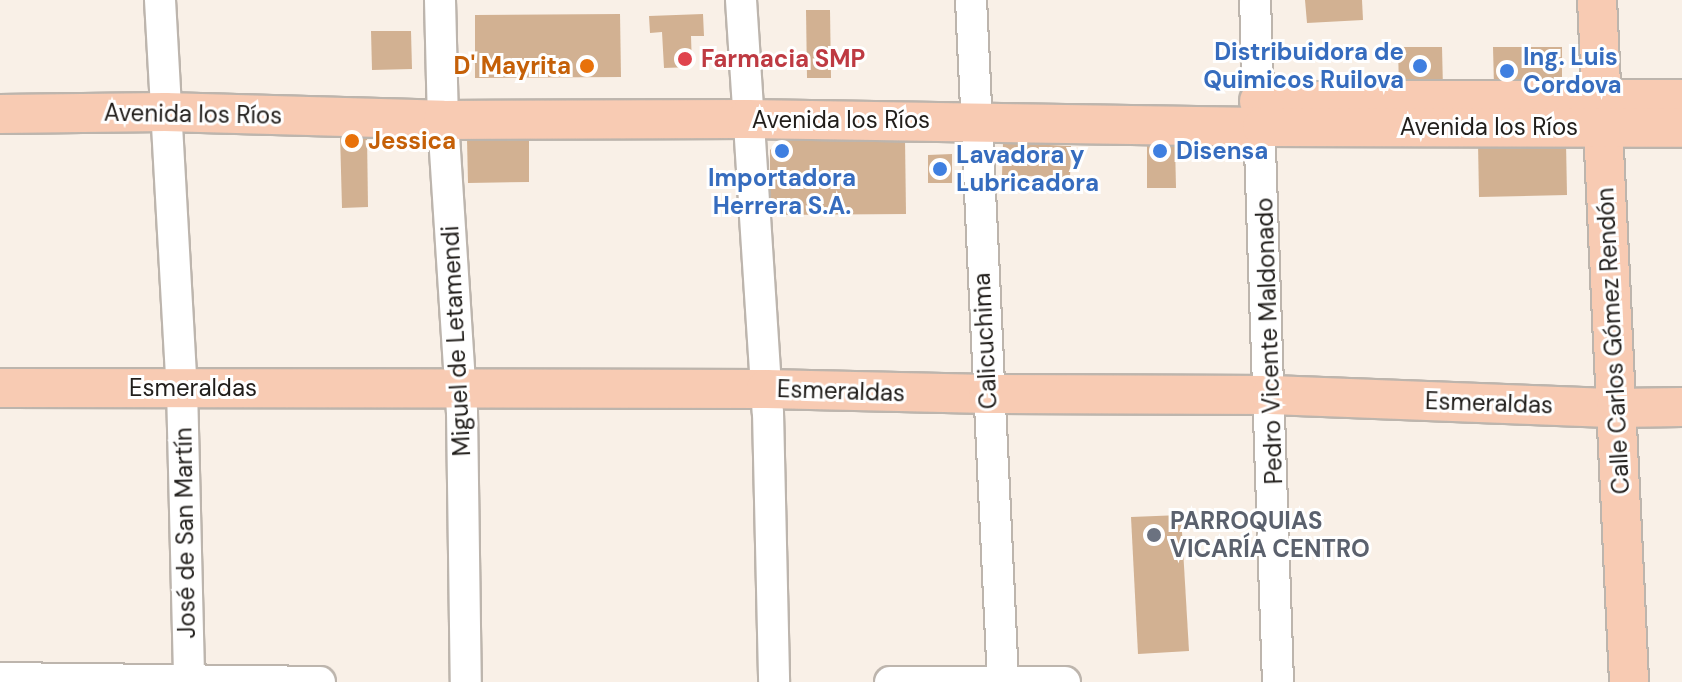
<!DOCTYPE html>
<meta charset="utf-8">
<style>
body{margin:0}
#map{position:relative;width:1682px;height:682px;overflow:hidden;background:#f9f0e7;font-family:"DM Sans",sans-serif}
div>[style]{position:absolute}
.building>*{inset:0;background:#d2b192}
.roads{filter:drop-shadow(2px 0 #bdb5ad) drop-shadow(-2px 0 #bdb5ad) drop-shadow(0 2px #bdb5ad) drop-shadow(0 -2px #bdb5ad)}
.minor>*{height:30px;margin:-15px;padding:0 15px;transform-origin:15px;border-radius:15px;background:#fff}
.major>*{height:38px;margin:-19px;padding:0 19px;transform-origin:19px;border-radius:19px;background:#f8cbb3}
.dots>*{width:22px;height:22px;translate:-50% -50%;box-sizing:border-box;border:4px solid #fff;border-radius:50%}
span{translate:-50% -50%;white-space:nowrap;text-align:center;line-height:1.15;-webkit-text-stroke:6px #fff;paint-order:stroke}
.shop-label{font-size:24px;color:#366cbe;font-weight:700}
.right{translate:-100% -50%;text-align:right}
.left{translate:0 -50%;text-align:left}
.health-label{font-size:24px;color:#be3a42;font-weight:700}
.food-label{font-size:24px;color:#c56008;font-weight:700}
.street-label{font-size:24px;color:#211e1b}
.worship-label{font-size:24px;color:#5b616d;font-weight:700}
</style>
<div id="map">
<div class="building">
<div style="clip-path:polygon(1305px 0,1362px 0,1363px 20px,1307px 23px)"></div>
<div style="clip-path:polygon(806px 10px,830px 10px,831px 78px,807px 78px)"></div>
<div style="clip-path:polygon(620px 14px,621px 77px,475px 78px,475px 15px)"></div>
<div style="clip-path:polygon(703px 14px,704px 36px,691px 36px,692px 67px,664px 68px,662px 32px,650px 33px,649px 16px)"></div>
<div style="clip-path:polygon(371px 31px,411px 31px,412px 69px,372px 70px)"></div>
<div style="clip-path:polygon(1398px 47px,1442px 47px,1443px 89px,1399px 89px)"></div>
<div style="clip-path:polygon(1493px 47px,1562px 47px,1562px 85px,1494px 86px)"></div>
<div style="clip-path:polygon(340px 134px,367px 134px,368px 207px,342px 208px)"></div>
<div style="clip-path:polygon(529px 138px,529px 182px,468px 183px,467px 139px)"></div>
<div style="clip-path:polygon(905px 138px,906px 214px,770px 215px,770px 150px,780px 139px)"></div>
<div style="clip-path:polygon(1566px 142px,1567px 195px,1479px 197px,1478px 143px)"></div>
<div style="clip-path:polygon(1003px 143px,1071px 146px,1070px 178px,1002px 175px)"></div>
<div style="clip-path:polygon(1147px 144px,1175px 144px,1176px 188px,1147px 188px)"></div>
<div style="clip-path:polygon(952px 154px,952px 183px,928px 183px,928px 155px)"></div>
<div style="clip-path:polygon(1181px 515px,1189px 651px,1138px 654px,1131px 517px)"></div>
</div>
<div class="roads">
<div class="minor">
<div style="left:160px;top:0;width:389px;rotate:86.8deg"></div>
<div style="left:182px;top:388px;width:294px;rotate:88.6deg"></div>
<div style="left:440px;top:0;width:120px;rotate:88.6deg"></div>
<div style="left:443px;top:120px;width:292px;rotate:86.3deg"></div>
<div style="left:462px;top:411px;width:271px;rotate:89.2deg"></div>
<div style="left:741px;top:0;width:413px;rotate:86.3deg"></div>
<div style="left:768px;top:412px;width:270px;rotate:88.7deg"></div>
<div style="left:971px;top:0;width:683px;rotate:87.31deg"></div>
<div style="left:1255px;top:0;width:682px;rotate:88.07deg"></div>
<div style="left:0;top:678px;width:320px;rotate:0.7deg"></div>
<div style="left:890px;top:682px;width:175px"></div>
</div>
<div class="major">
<div style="left:1597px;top:0;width:683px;rotate:87.31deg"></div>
<div style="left:1259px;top:101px;width:423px;rotate:-0.3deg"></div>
<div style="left:0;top:114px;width:165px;rotate:-0.7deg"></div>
<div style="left:165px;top:112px;width:278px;rotate:1.6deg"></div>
<div style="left:443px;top:120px;width:304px;rotate:-0.2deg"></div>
<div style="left:747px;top:119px;width:515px;rotate:0.89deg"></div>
<div style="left:1262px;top:127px;width:420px;rotate:0.1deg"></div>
<div style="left:0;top:388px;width:766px;rotate:0.07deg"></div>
<div style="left:766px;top:389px;width:222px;rotate:1.3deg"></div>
<div style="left:988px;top:394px;width:283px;rotate:0.2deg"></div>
<div style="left:1271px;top:395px;width:345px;rotate:2.2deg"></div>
<div style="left:1616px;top:408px;width:66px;rotate:-0.9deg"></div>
</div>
</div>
<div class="dots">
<div style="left:685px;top:59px;background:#e0444e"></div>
<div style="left:587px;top:66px;background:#e8710a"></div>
<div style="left:1420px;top:66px;background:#3f7fe0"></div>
<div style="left:1507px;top:71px;background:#3f7fe0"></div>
<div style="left:352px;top:141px;background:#e8710a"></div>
<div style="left:782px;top:151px;background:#3f7fe0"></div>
<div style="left:1160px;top:151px;background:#3f7fe0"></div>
<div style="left:940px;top:169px;background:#3f7fe0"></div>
<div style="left:1154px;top:535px;background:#6b7280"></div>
</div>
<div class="shop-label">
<span class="right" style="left:1404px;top:66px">Distribuidora de<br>Quimicos Ruilova</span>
<span class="left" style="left:1523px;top:71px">Ing. Luis<br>Cordova</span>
<span class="left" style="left:1176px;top:151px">Disensa</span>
<span class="left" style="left:956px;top:169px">Lavadora y<br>Lubricadora</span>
<span style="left:782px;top:192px">Importadora<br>Herrera S.A.</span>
</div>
<div class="health-label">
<span class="left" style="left:701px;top:59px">Farmacia SMP</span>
</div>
<div class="food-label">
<span class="right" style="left:571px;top:66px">D' Mayrita</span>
<span class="left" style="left:368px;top:141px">Jessica</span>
</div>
<div class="street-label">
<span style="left:193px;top:114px;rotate:1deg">Avenida los Ríos</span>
<span style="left:841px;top:120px">Avenida los Ríos</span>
<span style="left:1489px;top:127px">Avenida los Ríos</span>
<span style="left:456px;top:341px;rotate:-93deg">Miguel de Letamendi</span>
<span style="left:985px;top:341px;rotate:-93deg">Calicuchima</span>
<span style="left:1269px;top:341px;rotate:-92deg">Pedro Vicente Maldonado</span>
<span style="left:1613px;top:341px;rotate:-93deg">Calle Carlos Gómez Rendón</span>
<span style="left:193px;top:388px">Esmeraldas</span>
<span style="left:841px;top:391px;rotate:2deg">Esmeraldas</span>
<span style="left:1489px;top:403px;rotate:2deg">Esmeraldas</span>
<span style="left:185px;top:533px;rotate:-91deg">José de San Martín</span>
</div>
<div class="worship-label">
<span class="left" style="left:1170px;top:535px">PARROQUIAS<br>VICARÍA CENTRO</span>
</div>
</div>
